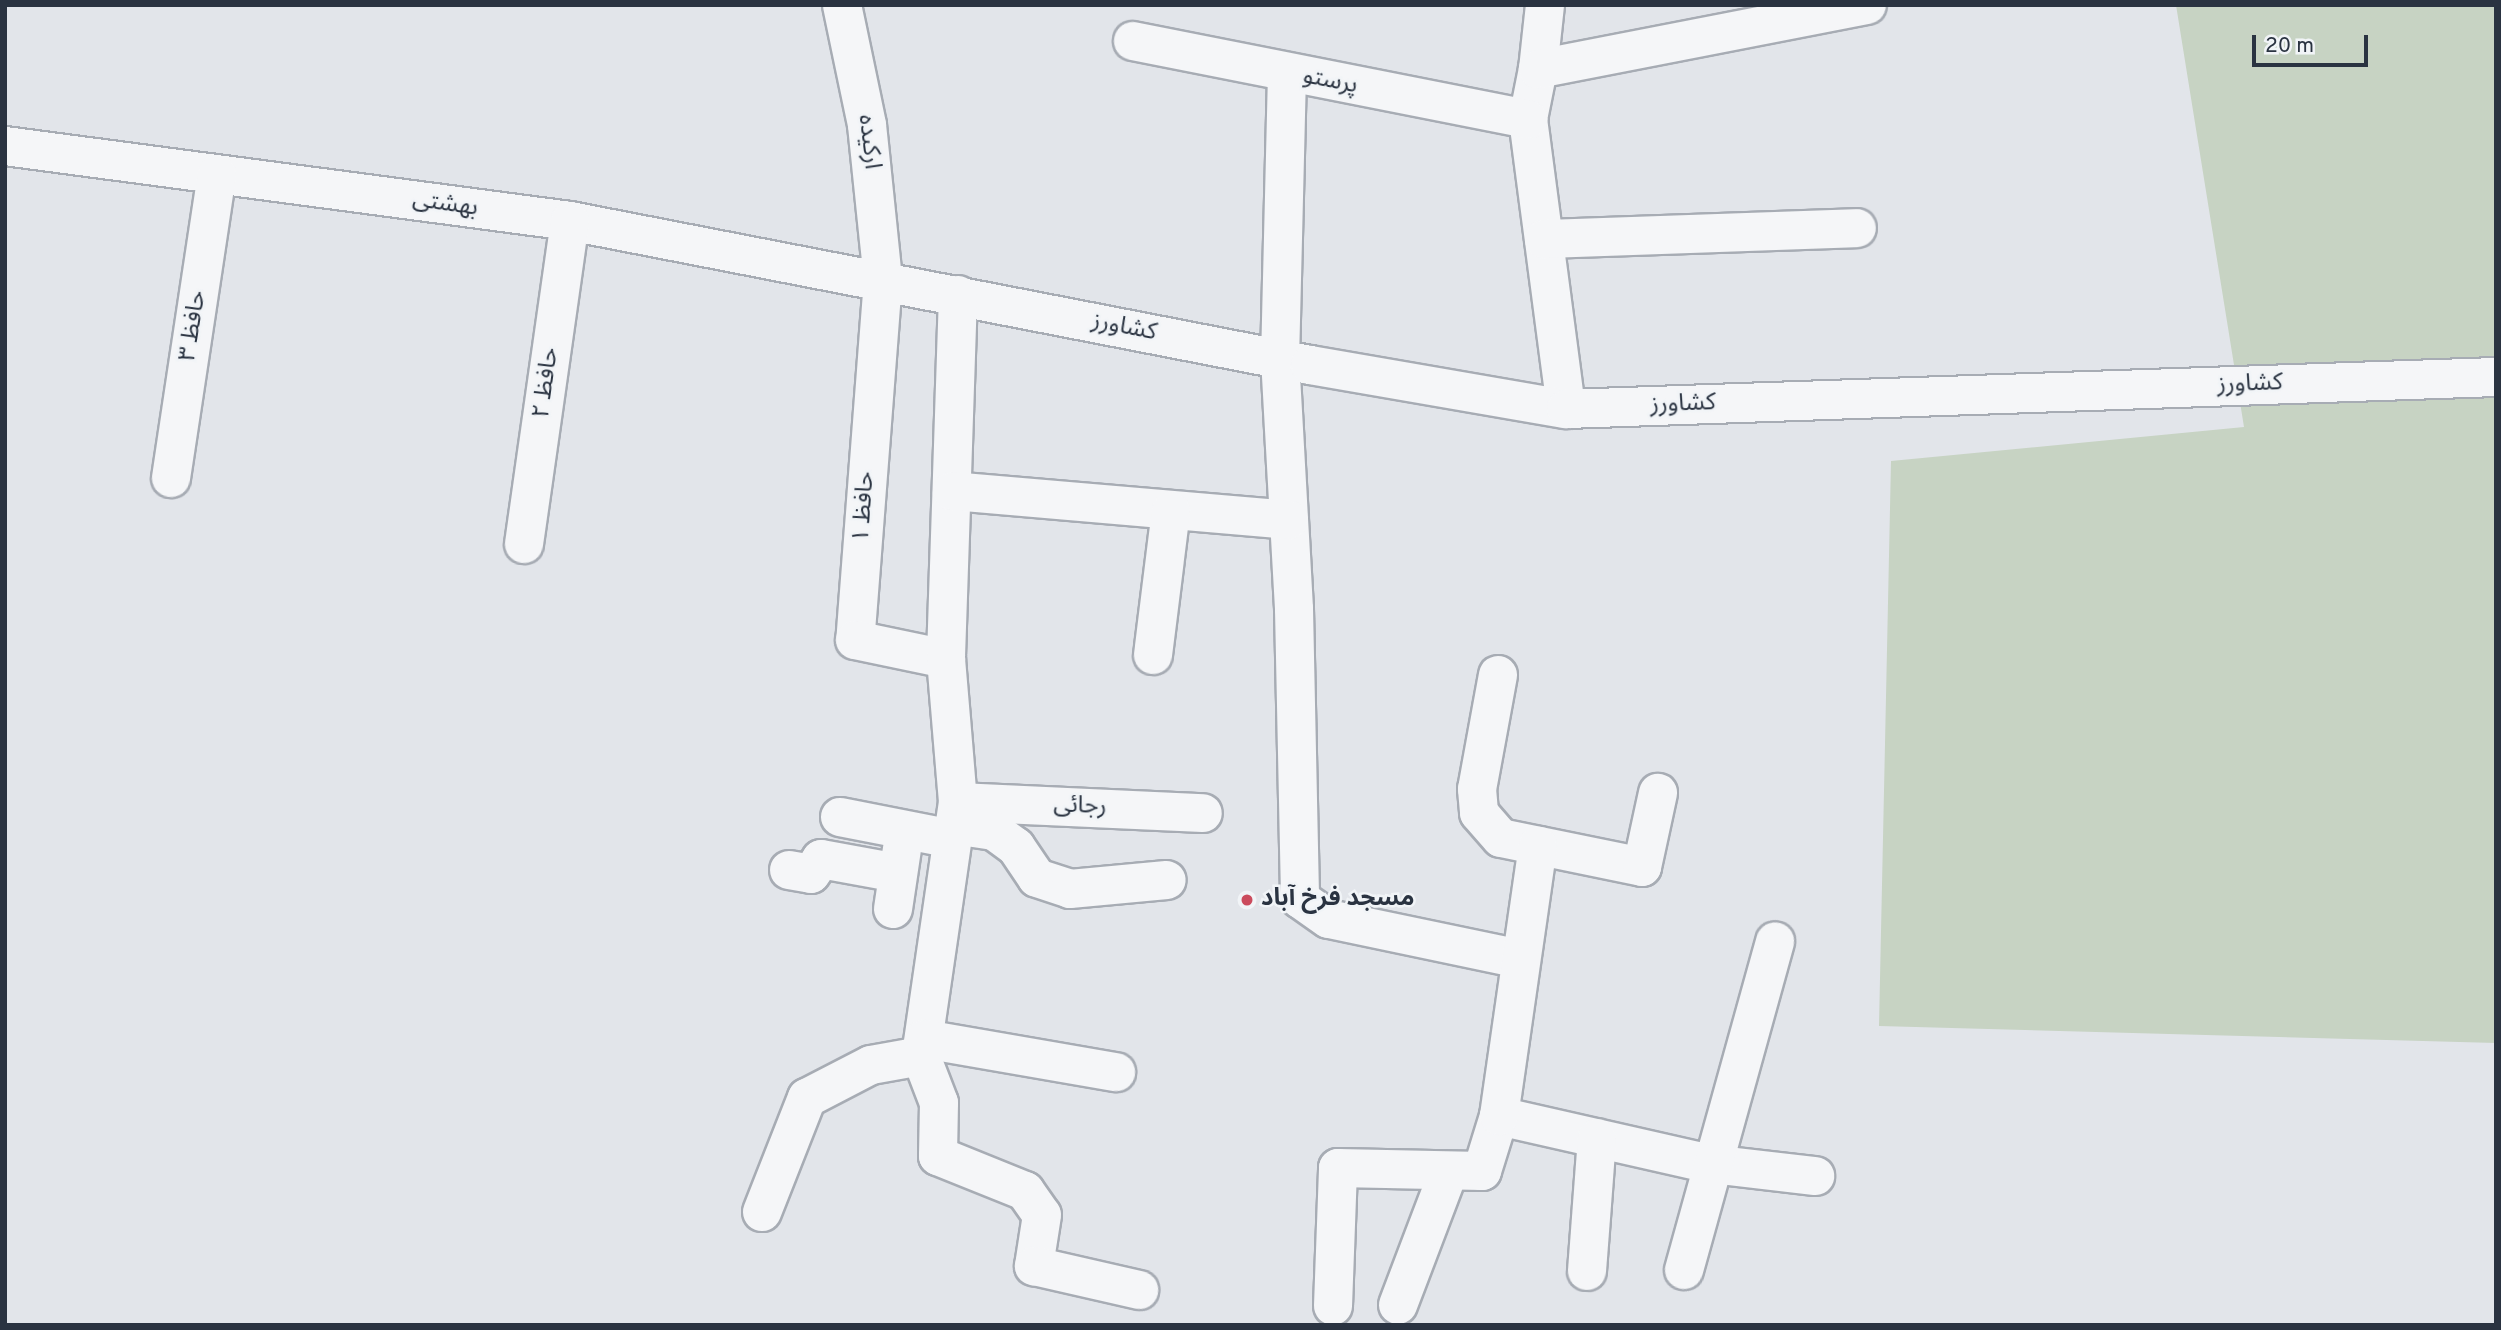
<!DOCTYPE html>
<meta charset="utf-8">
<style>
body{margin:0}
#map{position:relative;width:2501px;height:1330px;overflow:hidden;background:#e2e5ea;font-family:Overpass,"Noto Sans Arabic",sans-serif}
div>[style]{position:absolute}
.green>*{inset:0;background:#c7d3c3}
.roads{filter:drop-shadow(2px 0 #a7acb4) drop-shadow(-2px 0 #a7acb4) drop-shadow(0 2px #a7acb4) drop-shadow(0 -2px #a7acb4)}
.street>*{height:38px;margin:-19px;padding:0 19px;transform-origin:19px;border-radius:19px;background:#f5f6f8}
.dots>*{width:19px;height:19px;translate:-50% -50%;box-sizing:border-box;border:4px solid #f1f4f7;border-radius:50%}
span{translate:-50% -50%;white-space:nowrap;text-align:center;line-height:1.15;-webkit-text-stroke:5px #f1f4f7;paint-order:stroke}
.street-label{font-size:24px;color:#2a3341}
.poi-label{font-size:24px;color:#2a3341;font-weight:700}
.left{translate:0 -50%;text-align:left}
.frame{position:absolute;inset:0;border:7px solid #2a3341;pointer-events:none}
.scale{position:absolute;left:2252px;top:35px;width:116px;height:32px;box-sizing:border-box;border:4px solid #2a3341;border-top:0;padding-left:9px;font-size:21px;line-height:24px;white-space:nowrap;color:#2a3341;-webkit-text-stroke:5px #f1f4f7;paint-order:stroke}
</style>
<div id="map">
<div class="green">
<div style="clip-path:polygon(2176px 5px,2496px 5px,2496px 1043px,1879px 1026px,1891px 461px,2244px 427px)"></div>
</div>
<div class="roads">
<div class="street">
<div style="left:842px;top:5px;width:123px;rotate:78.2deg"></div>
<div style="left:867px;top:125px;width:156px;rotate:84.1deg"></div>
<div style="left:883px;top:280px;width:361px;rotate:94.4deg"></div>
<div style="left:855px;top:640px;width:93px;rotate:11.8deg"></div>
<div style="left:1545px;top:5px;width:64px;rotate:96.2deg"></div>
<div style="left:1538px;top:69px;width:51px;rotate:101.3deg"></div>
<div style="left:1528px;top:119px;width:292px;rotate:82.5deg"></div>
<div style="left:1133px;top:41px;width:403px;rotate:11.2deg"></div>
<div style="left:1538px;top:69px;width:335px;rotate:-11deg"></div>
<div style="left:1287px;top:74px;width:284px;rotate:91.4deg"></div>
<div style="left:1280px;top:358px;width:251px;rotate:86.8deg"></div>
<div style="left:1294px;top:609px;width:290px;rotate:88.8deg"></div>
<div style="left:1300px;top:899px;width:35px;rotate:35deg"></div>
<div style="left:1329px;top:919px;width:196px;rotate:11.8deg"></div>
<div style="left:5px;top:146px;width:570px;rotate:7.56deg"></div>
<div style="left:570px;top:221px;width:754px;rotate:11.01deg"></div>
<div style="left:1310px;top:365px;width:260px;rotate:9.8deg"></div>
<div style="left:1566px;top:409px;width:931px;rotate:-1.97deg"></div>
<div style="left:1544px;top:239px;width:313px;rotate:-2deg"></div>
<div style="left:958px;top:295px;width:364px;rotate:91.9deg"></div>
<div style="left:946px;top:659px;width:144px;rotate:85.2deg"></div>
<div style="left:958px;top:802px;width:257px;rotate:98.3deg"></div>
<div style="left:921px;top:1056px;width:50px;rotate:69deg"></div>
<div style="left:939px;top:1103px;width:53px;rotate:91.1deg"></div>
<div style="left:938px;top:1156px;width:94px;rotate:21.9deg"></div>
<div style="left:1025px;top:1191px;width:29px;rotate:55deg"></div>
<div style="left:1042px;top:1215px;width:52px;rotate:98.9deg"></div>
<div style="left:1034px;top:1266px;width:108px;rotate:12.9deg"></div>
<div style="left:171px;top:478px;width:307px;rotate:-81.4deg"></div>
<div style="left:952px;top:491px;width:338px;rotate:4.9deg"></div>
<div style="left:524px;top:544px;width:326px;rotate:-81.9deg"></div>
<div style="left:1153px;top:655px;width:145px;rotate:-82.9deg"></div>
<div style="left:1498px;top:675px;width:116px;rotate:100.4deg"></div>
<div style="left:1477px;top:789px;width:24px;rotate:85deg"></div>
<div style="left:1479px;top:813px;width:33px;rotate:49deg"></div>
<div style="left:1501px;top:838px;width:144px;rotate:11.6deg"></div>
<div style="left:1642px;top:867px;width:76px;rotate:-77.8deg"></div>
<div style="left:958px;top:802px;width:245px;rotate:2.6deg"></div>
<div style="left:840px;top:817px;width:114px;rotate:11.1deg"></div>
<div style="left:954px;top:825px;width:40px;rotate:8.5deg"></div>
<div style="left:994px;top:831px;width:27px;rotate:36deg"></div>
<div style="left:1016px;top:847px;width:37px;rotate:56deg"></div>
<div style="left:1037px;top:878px;width:35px;rotate:18deg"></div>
<div style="left:1070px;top:889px;width:97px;rotate:-5.3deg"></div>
<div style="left:789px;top:870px;width:22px;rotate:10deg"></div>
<div style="left:811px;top:874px;width:18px;rotate:-56deg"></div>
<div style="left:821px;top:859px;width:78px;rotate:10.3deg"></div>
<div style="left:893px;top:909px;width:61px;rotate:-81.5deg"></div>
<div style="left:924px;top:1039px;width:195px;rotate:9.8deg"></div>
<div style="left:1499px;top:1116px;width:217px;rotate:12.8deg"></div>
<div style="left:1711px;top:1164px;width:105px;rotate:6.6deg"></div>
<div style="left:762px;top:1212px;width:123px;rotate:-68.5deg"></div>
<div style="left:807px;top:1098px;width:72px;rotate:-27.3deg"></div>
<div style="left:871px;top:1065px;width:51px;rotate:-10.2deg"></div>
<div style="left:1684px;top:1270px;width:341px;rotate:-74.5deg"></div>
<div style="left:1587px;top:1271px;width:133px;rotate:-85.7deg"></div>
<div style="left:1398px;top:1305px;width:143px;rotate:-69.2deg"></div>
<div style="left:1333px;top:1306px;width:138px;rotate:-87.9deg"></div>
<div style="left:1338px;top:1168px;width:144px;rotate:1.2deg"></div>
<div style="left:1482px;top:1171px;width:58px;rotate:-72.8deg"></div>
<div style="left:1499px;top:1116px;width:273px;rotate:-81.8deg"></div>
</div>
</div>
<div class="dots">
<div style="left:1247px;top:900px;background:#cb4b5d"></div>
</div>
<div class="street-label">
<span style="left:1330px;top:82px;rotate:11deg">پرستو</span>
<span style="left:868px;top:142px;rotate:83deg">ارکیده</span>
<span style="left:445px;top:205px;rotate:8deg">بهشتی</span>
<span style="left:194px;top:326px;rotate:-81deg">حافظ ۳</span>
<span style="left:1124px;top:328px;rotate:11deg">کشاورز</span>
<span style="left:547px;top:383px;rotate:-82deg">حافظ ۲</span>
<span style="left:2250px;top:385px;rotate:-2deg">کشاورز</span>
<span style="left:1683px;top:405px;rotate:-2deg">کشاورز</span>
<span style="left:865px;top:507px;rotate:-86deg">حافظ ۱</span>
<span style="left:1080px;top:807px;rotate:2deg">رجائی</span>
</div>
<div class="poi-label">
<span class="left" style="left:1261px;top:900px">مسجد فرخ آباد</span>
</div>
<div class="frame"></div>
<div class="scale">20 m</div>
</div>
